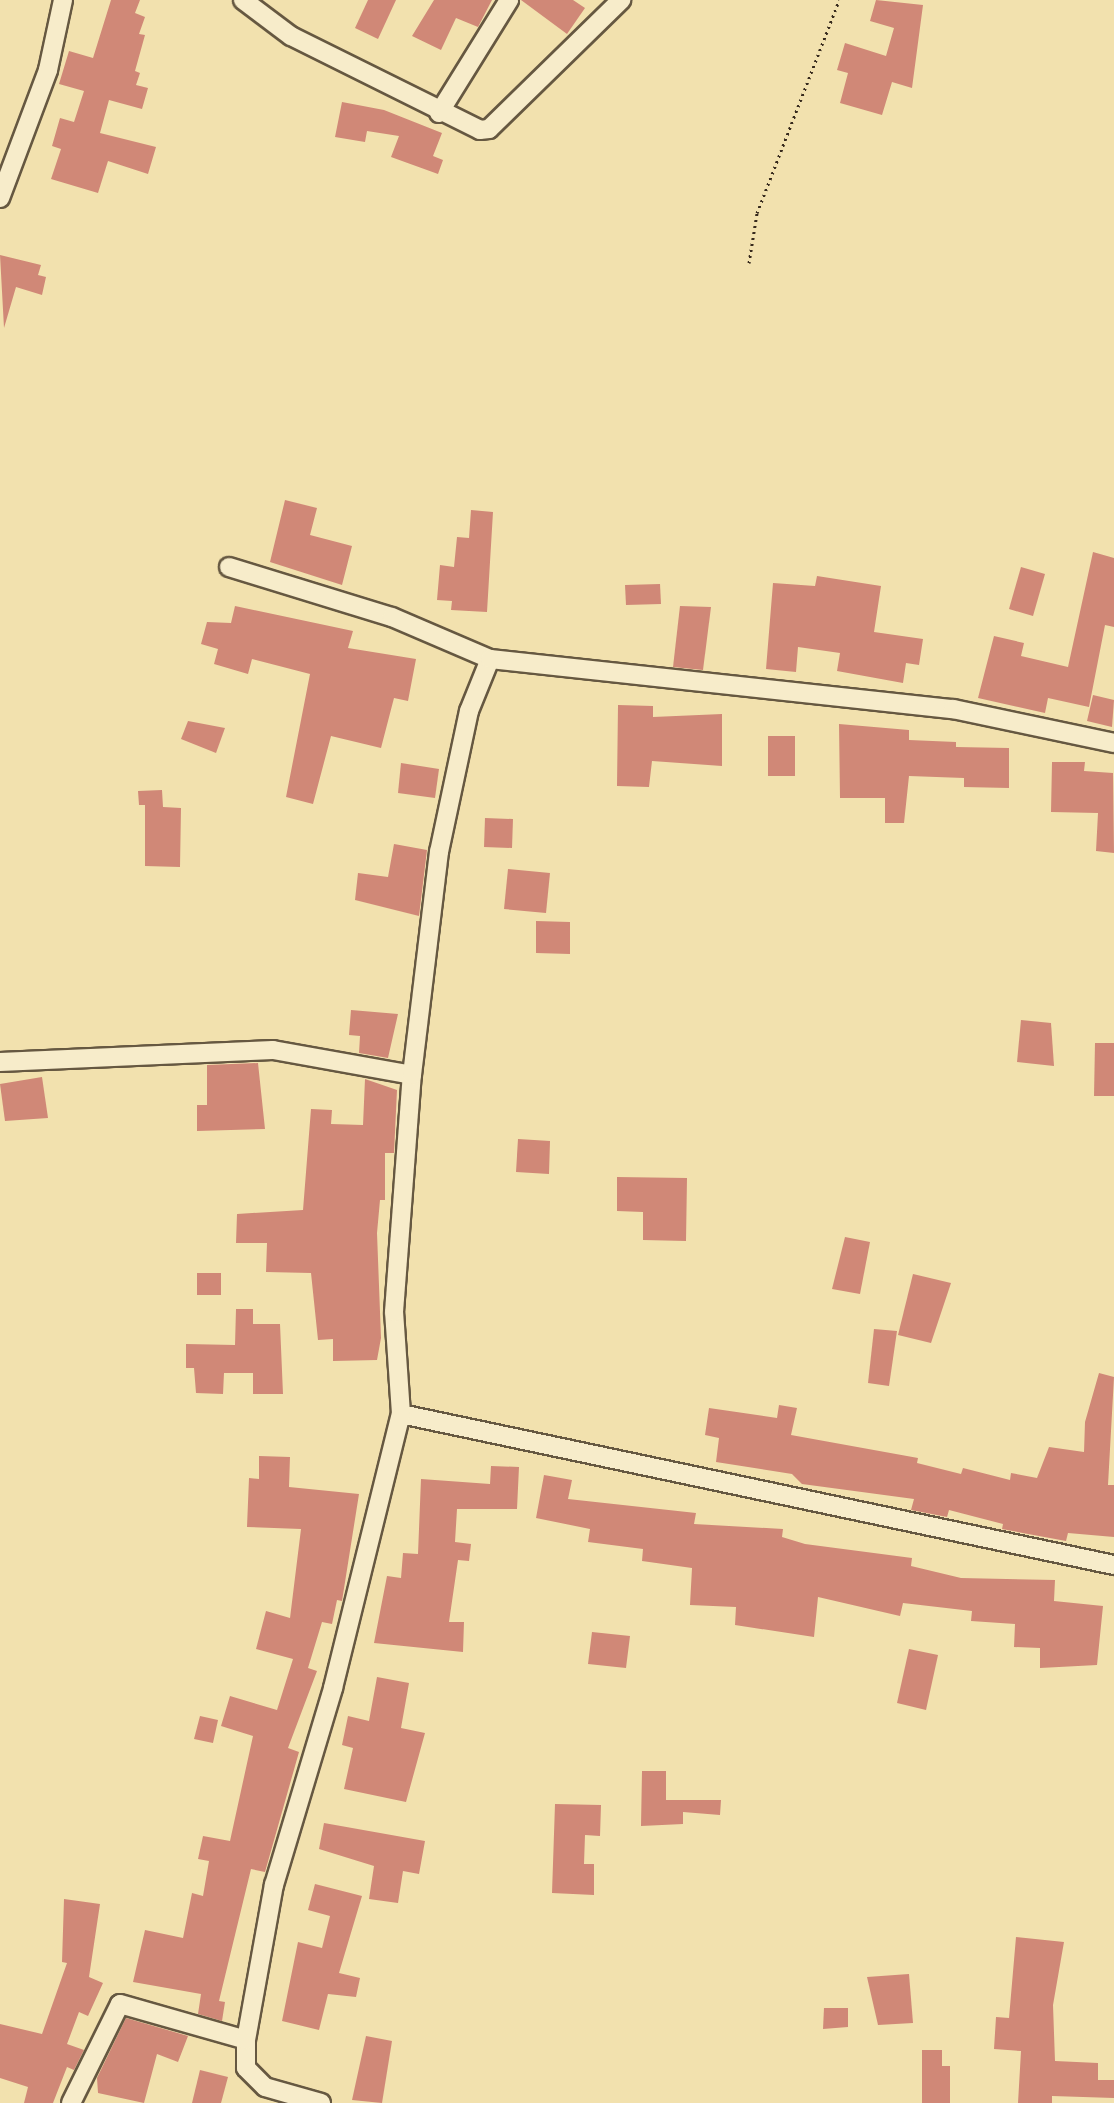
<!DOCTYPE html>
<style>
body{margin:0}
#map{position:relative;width:1114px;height:2103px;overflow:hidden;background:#f2e1ae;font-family:"Libre Bodoni",serif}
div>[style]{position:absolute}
.building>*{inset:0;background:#d08877}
.path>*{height:3px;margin-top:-1.5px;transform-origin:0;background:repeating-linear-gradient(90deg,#372a1d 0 2px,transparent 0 6px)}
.roads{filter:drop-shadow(2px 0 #665841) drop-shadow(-2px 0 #665841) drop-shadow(0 2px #665841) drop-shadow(0 -2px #665841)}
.minor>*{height:18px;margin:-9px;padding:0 9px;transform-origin:9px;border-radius:9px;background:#f7ecca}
span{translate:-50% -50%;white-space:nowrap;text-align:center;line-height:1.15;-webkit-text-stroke:8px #f7ecca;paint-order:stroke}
</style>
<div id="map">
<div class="building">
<div style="clip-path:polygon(111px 0,140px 0,135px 13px,145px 17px,139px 34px,145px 35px,135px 71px,140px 73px,136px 85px,148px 88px,142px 109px,109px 100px,100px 133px,156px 147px,148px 174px,108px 161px,98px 193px,51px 179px,61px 149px,52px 146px,60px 118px,74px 122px,84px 91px,59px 84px,69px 51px,93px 58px)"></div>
<div style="clip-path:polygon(368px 0,396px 0,378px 39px,355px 28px)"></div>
<div style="clip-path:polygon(434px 0,492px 0,478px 27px,456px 18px,441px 50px,412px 36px)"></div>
<div style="clip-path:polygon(521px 0,573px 0,585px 8px,567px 34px)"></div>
<div style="clip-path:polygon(876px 0,923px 5px,912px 88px,892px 82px,882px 115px,840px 103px,848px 73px,837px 70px,845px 43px,886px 56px,894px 28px,870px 21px)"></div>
<div style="clip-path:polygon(342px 102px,384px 110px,442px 133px,433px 156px,443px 160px,438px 174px,391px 157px,399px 136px,367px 131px,365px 142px,335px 137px)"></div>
<div style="clip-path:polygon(0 255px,41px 265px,38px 275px,46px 277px,42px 295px,16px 287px,4px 328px)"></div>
<div style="clip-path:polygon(285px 500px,317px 508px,310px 535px,352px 546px,342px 585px,270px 562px)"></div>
<div style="clip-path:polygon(471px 510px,493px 512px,487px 612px,451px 610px,452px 601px,437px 600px,440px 565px,454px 567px,457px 537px,469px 538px)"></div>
<div style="clip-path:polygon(1093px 552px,1114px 558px,1114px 627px,1105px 625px,1089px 707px,1048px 698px,1045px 713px,978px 698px,994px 636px,1024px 643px,1021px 656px,1068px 667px)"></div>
<div style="clip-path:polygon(1021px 567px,1045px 574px,1033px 616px,1009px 609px)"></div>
<div style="clip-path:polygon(817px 576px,881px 586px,874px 632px,923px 639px,919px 665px,906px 663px,903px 683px,837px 671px,840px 653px,798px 647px,796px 672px,766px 669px,773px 583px,815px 586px)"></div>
<div style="clip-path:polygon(660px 584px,661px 604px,626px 605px,625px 585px)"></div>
<div style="clip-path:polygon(235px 606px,353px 631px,348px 648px,416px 659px,408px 701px,394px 698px,381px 748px,331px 736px,313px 804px,286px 797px,310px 674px,252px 659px,248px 674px,214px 664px,218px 649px,201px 644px,207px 622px,231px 623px)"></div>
<div style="clip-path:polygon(680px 606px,711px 607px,703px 670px,673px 667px)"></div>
<div style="clip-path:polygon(1093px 695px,1114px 700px,1112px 727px,1087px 721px)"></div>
<div style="clip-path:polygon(618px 705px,653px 706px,653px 717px,722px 714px,722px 766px,652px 761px,649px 787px,617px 786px)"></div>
<div style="clip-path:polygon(188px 721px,225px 728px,216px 753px,181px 739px)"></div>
<div style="clip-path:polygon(839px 724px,909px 730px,909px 740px,956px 742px,956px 747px,1009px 748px,1009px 788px,964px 787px,964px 778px,909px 776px,904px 823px,885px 823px,885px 798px,840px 798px)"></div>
<div style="clip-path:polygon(768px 736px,795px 736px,795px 776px,768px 776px)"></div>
<div style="clip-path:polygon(1052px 762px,1085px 762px,1084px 771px,1113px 773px,1114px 853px,1096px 851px,1098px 813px,1051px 812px)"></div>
<div style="clip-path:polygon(401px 763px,439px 769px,435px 798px,398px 793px)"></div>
<div style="clip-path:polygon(162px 790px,163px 807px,181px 808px,180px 867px,145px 866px,145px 805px,139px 805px,138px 791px)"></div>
<div style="clip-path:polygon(485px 818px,513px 819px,512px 848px,484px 847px)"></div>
<div style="clip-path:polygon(394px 844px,427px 850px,419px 916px,355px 900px,358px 873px,388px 877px)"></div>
<div style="clip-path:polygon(508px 869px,550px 873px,546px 913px,504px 909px)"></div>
<div style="clip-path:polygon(536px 921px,570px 922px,570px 954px,536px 953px)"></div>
<div style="clip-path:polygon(351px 1010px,398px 1014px,388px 1058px,359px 1053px,360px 1036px,349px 1035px)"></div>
<div style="clip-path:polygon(1021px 1020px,1051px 1023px,1054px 1066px,1017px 1062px)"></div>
<div style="clip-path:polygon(1095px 1043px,1114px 1043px,1114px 1096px,1094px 1096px)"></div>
<div style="clip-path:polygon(258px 1063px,265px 1129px,197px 1131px,197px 1105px,207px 1105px,207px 1065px)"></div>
<div style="clip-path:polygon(42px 1077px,48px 1118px,5px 1121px,0 1084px)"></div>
<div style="clip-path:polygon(365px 1079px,397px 1090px,394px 1153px,385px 1153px,385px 1200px,380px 1200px,377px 1233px,381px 1338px,377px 1360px,333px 1361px,333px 1339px,318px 1340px,311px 1273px,266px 1272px,267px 1243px,236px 1243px,237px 1214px,303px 1210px,311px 1109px,332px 1110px,331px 1124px,363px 1125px)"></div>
<div style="clip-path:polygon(518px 1139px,550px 1141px,549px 1174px,516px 1172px)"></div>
<div style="clip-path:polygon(617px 1177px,687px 1178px,686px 1241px,643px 1240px,643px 1212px,617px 1211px)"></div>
<div style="clip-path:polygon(845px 1237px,870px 1242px,860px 1294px,832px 1289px)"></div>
<div style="clip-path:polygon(197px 1273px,221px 1273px,221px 1295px,197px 1295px)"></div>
<div style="clip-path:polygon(913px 1274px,951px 1283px,931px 1343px,898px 1335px)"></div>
<div style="clip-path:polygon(236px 1309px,253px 1309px,253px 1324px,280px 1324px,283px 1394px,253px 1394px,253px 1373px,224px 1373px,223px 1394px,196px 1393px,194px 1368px,186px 1368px,186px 1344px,235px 1345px)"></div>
<div style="clip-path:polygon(874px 1329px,897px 1331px,889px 1386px,868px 1383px)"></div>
<div style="clip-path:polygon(1099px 1373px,1114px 1377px,1108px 1485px,1114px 1485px,1114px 1537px,1068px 1533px,1066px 1541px,1002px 1529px,1003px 1524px,949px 1510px,947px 1517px,911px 1510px,914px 1499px,802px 1484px,792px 1474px,716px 1462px,719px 1438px,705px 1435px,709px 1408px,777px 1418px,779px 1405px,797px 1408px,791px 1435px,918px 1458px,917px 1463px,961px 1474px,963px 1468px,1010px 1480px,1011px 1473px,1037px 1478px,1049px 1447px,1084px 1452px,1085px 1422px)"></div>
<div style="clip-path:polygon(259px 1456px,290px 1457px,289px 1487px,359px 1494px,342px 1601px,337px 1600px,332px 1624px,322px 1622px,308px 1668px,317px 1671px,288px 1748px,299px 1752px,265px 1872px,251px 1869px,219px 2001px,225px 2002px,222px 2021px,198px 2014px,201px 1994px,133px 1982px,145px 1930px,183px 1938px,192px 1893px,203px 1896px,209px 1861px,198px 1859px,203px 1836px,230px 1841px,253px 1736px,221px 1726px,230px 1696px,277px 1710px,293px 1659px,256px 1649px,266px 1611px,290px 1618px,301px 1529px,247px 1527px,249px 1478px,259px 1479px)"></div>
<div style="clip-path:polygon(491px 1466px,519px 1467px,517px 1509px,457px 1509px,455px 1542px,471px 1544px,469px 1561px,458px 1560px,449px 1622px,464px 1622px,463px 1652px,374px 1643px,387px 1576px,401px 1578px,403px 1553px,418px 1554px,421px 1479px,490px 1484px)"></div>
<div style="clip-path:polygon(544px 1475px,572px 1480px,568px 1499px,696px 1513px,694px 1524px,783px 1529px,782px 1537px,805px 1544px,912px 1558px,911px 1566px,961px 1578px,1055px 1580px,1054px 1601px,1103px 1606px,1097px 1665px,1040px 1668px,1040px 1648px,1014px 1647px,1015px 1624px,971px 1621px,972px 1611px,903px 1603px,900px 1616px,818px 1597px,814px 1637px,735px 1625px,736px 1607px,690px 1605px,692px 1568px,642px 1561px,643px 1549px,588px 1542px,590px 1529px,536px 1518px)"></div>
<div style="clip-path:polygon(592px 1632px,630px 1636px,626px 1668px,588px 1664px)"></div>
<div style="clip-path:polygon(909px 1649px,938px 1655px,926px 1710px,897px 1703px)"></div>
<div style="clip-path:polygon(377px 1677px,409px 1683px,401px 1728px,425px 1733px,406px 1802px,344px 1789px,353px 1748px,342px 1745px,348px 1716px,369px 1721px)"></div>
<div style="clip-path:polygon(200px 1716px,218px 1720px,213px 1743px,194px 1739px)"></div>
<div style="clip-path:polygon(642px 1771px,666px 1771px,666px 1800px,721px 1800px,720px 1815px,683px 1812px,683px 1824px,641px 1826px)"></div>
<div style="clip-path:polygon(555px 1804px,601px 1805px,600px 1836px,585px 1835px,584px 1864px,594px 1864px,594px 1895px,552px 1893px)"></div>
<div style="clip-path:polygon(324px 1823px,425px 1841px,419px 1874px,403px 1871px,398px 1903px,369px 1899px,374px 1866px,319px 1849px)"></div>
<div style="clip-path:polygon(315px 1884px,362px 1896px,339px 1973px,360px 1978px,356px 1997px,328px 1994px,319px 2030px,282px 2021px,298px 1942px,322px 1948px,330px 1916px,308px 1910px)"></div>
<div style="clip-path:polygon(64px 1899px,100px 1904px,89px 1977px,103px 1983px,88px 2016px,79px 2012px,67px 2044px,84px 2050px,74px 2070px,67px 2067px,53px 2103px,24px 2103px,28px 2087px,0 2078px,0 2024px,42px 2034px,67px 1963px,62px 1962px)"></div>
<div style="clip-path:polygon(1016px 1937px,1064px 1942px,1053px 2005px,1055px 2061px,1098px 2063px,1098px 2080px,1114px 2080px,1114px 2098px,1052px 2096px,1052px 2103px,1018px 2103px,1021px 2051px,994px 2049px,996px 2017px,1009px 2018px)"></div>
<div style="clip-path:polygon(909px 1974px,913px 2023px,878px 2025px,867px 1977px)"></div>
<div style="clip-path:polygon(824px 2008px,848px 2008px,848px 2027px,823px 2029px)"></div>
<div style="clip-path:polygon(126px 2018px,188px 2036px,178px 2062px,157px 2054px,144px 2103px,98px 2093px,97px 2078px)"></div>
<div style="clip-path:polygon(366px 2036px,392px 2041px,382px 2103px,352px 2100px)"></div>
<div style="clip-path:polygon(922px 2050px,942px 2050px,942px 2066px,950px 2066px,950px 2103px,922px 2103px)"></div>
<div style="clip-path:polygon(200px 2070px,228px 2077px,221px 2103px,192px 2103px)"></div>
</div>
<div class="path">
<div style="left:749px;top:263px;width:51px;rotate:-80.9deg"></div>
<div style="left:757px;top:213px;width:228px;rotate:-68.9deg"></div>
</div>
<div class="roads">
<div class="minor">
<div style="left:243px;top:0;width:60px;rotate:36.9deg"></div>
<div style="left:291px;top:36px;width:211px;rotate:26.4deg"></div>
<div style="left:480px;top:130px;width:9px;rotate:-6deg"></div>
<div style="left:489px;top:129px;width:185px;rotate:-44.3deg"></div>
<div style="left:439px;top:113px;width:133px;rotate:-58.2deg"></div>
<div style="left:0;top:198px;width:137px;rotate:-69.4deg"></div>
<div style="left:48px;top:70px;width:72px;rotate:-77.9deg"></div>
<div style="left:229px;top:567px;width:170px;rotate:17.1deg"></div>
<div style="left:392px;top:617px;width:107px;rotate:23.2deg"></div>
<div style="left:0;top:1062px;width:273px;rotate:-2.5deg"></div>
<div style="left:273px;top:1050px;width:141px;rotate:10.2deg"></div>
<div style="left:401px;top:1414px;width:729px;rotate:11.96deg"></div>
<div style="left:71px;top:2103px;width:110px;rotate:-63.7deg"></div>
<div style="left:120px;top:2004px;width:131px;rotate:15.9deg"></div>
<div style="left:321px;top:2103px;width:58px;rotate:-164.1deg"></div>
<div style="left:265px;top:2087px;width:27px;rotate:-135deg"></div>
<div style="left:246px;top:2068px;width:28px;rotate:-90deg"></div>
<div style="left:246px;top:2040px;width:158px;rotate:-79.8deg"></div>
<div style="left:274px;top:1885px;width:206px;rotate:-73.3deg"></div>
<div style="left:333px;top:1688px;width:282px;rotate:-76.1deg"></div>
<div style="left:401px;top:1414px;width:102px;rotate:-93.9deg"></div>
<div style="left:394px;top:1312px;width:238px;rotate:-85.7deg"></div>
<div style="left:412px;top:1075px;width:225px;rotate:-83.1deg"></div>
<div style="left:439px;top:852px;width:144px;rotate:-78deg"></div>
<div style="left:469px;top:711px;width:56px;rotate:-68deg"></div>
<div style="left:490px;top:659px;width:466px;rotate:6.2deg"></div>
<div style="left:953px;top:709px;width:165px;rotate:11.9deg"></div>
</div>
</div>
</div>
